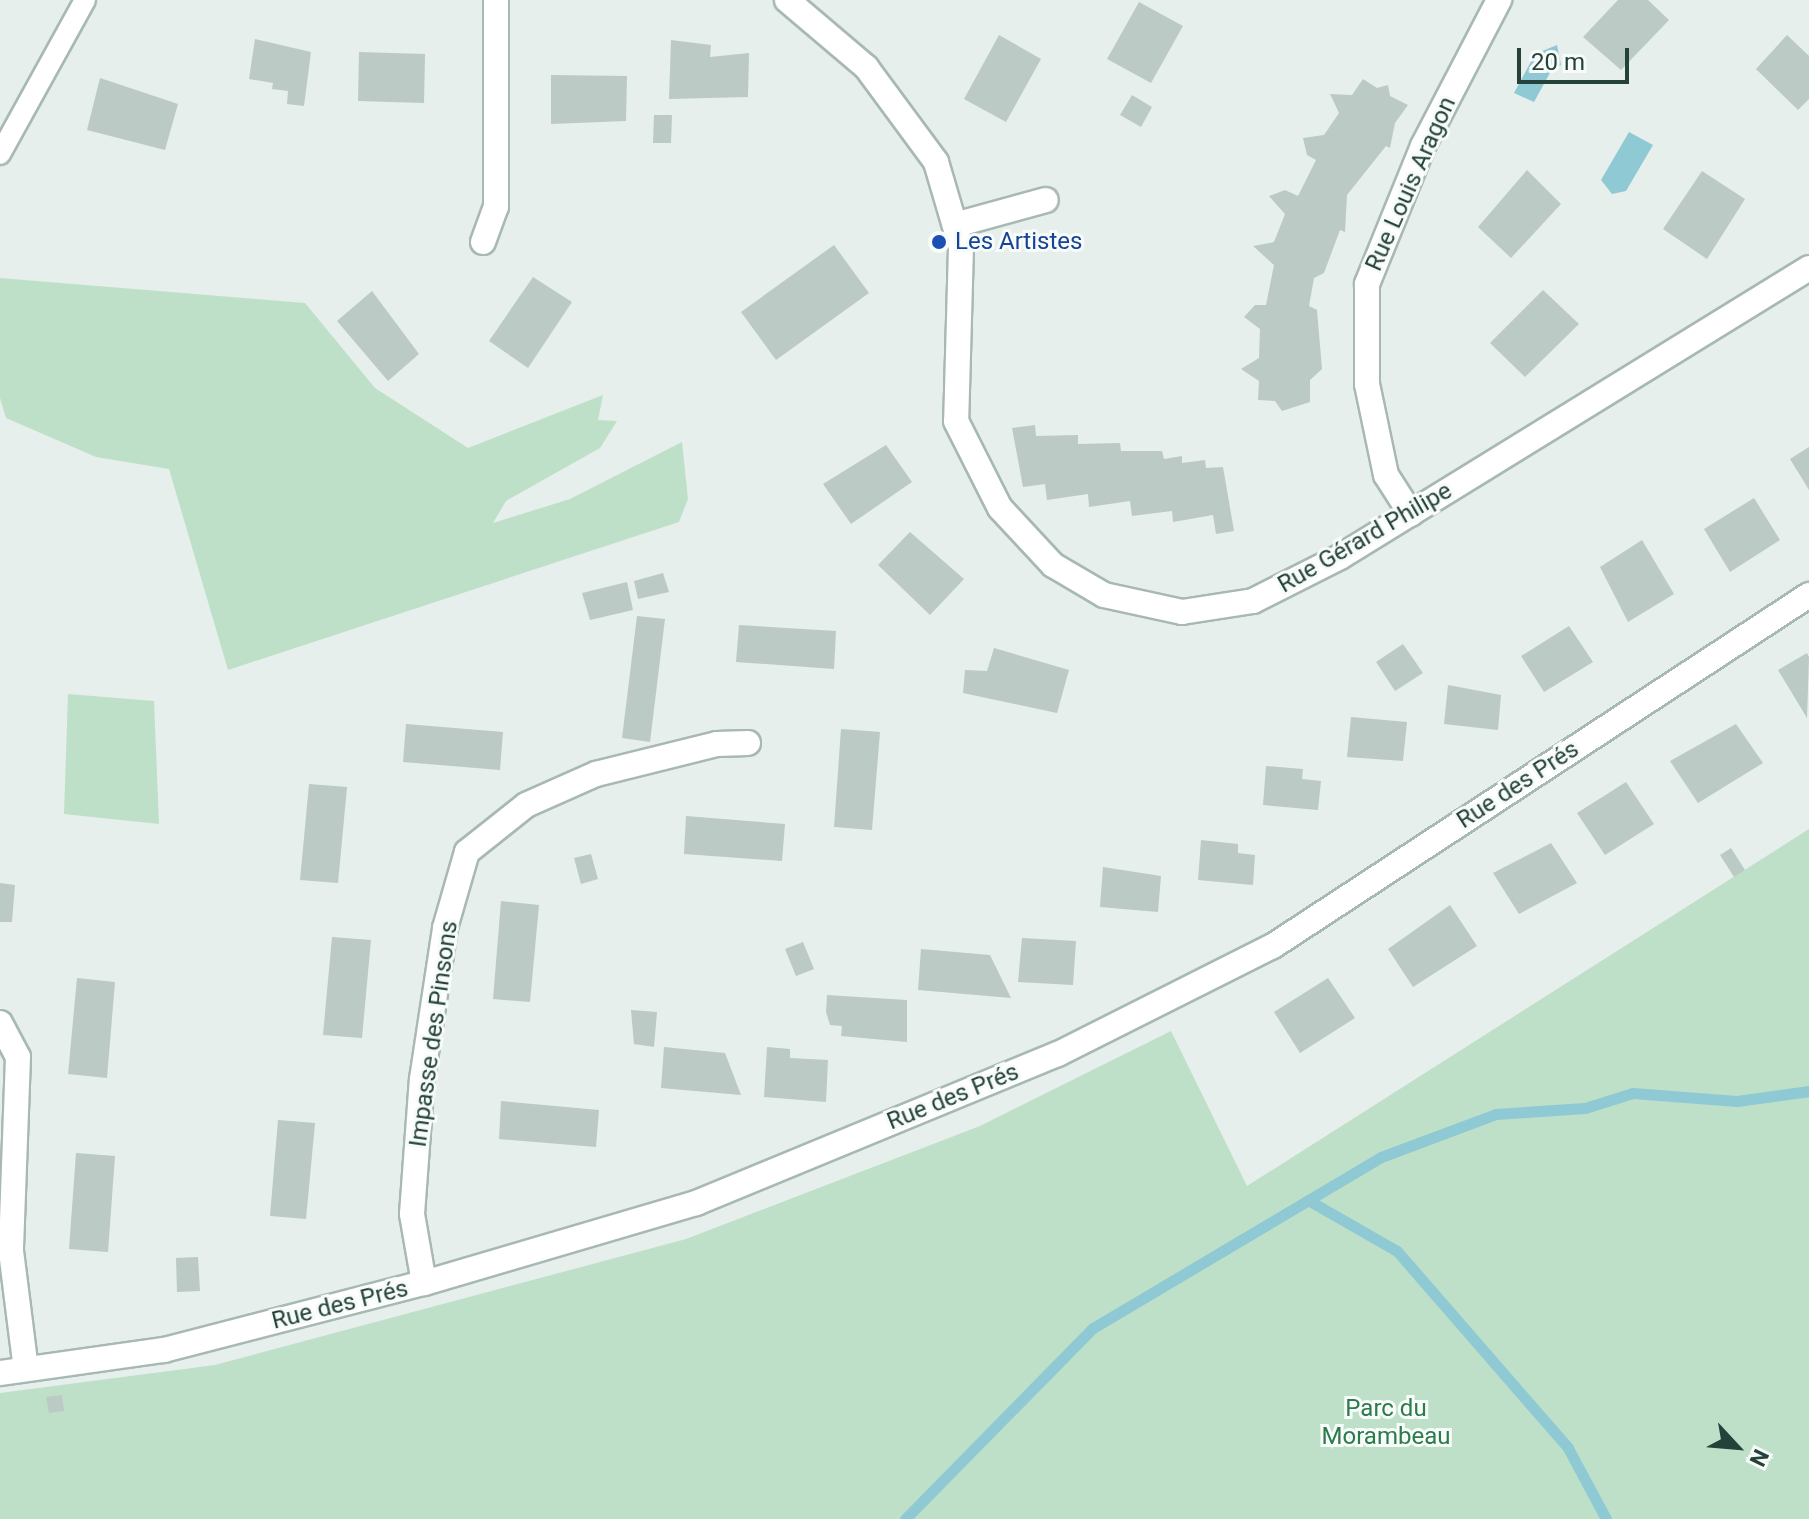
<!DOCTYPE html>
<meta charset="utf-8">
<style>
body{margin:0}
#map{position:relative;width:1809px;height:1519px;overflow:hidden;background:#e6efeb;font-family:Roboto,sans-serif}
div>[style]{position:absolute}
.green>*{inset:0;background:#bfe0c8}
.water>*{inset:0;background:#8ec9d4}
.stream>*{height:11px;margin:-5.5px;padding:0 5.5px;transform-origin:5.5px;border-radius:5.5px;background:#8ec9d4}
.building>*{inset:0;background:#bbcac4}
.roads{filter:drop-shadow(2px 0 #a8b8b2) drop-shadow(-2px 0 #a8b8b2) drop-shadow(0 2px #a8b8b2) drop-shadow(0 -2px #a8b8b2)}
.service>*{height:20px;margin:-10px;padding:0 10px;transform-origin:10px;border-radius:10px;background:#fff}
.minor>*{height:24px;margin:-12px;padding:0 12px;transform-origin:12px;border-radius:12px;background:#fff}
.tertiary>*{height:24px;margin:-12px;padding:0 12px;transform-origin:12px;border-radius:12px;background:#fff}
.dots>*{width:22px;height:22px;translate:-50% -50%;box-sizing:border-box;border:4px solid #f7fbf9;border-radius:50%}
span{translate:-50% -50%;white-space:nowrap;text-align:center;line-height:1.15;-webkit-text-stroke:6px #f7fbf9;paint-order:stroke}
.street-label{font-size:24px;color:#24423a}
.transit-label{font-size:24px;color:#164399}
.left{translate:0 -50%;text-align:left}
.park-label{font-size:24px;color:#2d7a4b}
.north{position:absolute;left:1697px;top:1407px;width:80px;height:80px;-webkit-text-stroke:6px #f7fbf9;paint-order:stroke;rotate:116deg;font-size:22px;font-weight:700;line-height:32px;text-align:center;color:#24423a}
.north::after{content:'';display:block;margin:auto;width:28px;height:36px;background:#24423a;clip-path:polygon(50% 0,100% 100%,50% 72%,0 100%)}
.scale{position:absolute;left:1517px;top:48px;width:112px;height:36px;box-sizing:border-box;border:4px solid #24423a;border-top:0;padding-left:10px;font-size:24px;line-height:28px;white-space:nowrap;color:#24423a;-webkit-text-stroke:6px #f7fbf9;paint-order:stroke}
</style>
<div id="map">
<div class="green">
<div style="clip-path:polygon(0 278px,305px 303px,375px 388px,468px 448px,603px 395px,598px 420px,617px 421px,600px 448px,506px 501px,493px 523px,570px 499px,682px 442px,688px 499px,679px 522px,228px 670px,169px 469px,96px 457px,6px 418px,0 398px)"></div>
<div style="clip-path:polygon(68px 694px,154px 701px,159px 824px,64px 814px)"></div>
<div style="clip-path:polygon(1809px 829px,1809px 1519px,0 1519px,0 1393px,215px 1365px,686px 1239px,980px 1126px,1171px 1031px,1247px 1186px)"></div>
</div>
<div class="water">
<div style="clip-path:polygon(1557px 45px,1561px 65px,1551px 71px,1534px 102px,1514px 93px,1535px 54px)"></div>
<div style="clip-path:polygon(1629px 132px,1653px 145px,1626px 191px,1612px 194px,1601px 180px)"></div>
</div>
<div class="stream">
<div style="left:1308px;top:1200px;width:103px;rotate:29.8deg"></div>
<div style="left:1397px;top:1251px;width:261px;rotate:49deg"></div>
<div style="left:1568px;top:1448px;width:81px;rotate:61.8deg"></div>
<div style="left:905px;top:1519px;width:268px;rotate:-45.5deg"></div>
<div style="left:1093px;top:1328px;width:335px;rotate:-30.7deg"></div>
<div style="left:1381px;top:1157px;width:123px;rotate:-20.5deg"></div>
<div style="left:1496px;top:1114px;width:89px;rotate:-3.9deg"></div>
<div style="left:1585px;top:1108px;width:50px;rotate:-17.4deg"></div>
<div style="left:1633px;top:1093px;width:104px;rotate:4.4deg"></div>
<div style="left:1737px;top:1101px;width:73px;rotate:-7.9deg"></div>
</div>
<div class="building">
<div style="clip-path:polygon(1618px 0,1648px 0,1669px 20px,1621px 70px,1583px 37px)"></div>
<div style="clip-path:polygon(1139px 2px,1183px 26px,1151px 83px,1107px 59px)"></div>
<div style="clip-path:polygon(999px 35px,1041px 59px,1006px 122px,964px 99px)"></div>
<div style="clip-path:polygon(1787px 35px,1809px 56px,1809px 99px,1798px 110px,1756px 69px)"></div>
<div style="clip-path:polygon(255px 39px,311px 52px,304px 106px,287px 104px,288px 91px,272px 89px,273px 83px,249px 79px)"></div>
<div style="clip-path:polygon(671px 40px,711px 45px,710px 57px,749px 53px,748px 97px,669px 99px)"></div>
<div style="clip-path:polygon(359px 52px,425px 54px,424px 103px,358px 101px)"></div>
<div style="clip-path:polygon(551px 75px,627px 76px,626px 121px,551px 124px)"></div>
<div style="clip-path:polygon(100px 78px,178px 104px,165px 150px,87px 130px)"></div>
<div style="clip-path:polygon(1363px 79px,1377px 88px,1388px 85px,1390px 96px,1408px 105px,1395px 123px,1390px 148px,1386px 146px,1347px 195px,1345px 232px,1340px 230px,1324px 273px,1314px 278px,1309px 306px,1317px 310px,1322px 369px,1310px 380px,1310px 402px,1282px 411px,1275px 401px,1258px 400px,1259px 381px,1241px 369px,1259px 358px,1260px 329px,1244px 317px,1255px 305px,1266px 305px,1274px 265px,1253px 246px,1274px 242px,1285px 214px,1269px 196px,1285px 190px,1298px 196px,1316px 160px,1307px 155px,1303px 138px,1324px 135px,1339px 113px,1330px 94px,1352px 95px)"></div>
<div style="clip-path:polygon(1132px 95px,1152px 107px,1141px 127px,1120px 115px)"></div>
<div style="clip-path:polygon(654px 115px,672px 115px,671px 143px,653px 143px)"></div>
<div style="clip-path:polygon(1527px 170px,1561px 204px,1511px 258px,1478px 227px)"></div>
<div style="clip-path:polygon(1702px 171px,1745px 199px,1707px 259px,1663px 229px)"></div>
<div style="clip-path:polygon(834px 245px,869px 293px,776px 360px,741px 312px)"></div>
<div style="clip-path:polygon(533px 277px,572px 302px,528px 368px,489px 341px)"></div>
<div style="clip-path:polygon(1543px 290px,1579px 324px,1525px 377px,1490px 343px)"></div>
<div style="clip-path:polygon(372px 291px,419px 354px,388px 381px,337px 321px)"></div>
<div style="clip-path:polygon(1035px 425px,1036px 436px,1078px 435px,1078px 444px,1120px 443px,1121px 451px,1162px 451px,1164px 459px,1182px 456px,1182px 463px,1205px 460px,1206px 468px,1223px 467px,1234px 531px,1216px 534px,1213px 515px,1173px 522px,1172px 511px,1132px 516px,1130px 501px,1089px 507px,1088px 494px,1047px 500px,1045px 484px,1023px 487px,1012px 428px)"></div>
<div style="clip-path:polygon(886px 445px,912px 482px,851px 524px,823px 484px)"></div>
<div style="clip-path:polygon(1809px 447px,1809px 490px,1790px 459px)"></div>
<div style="clip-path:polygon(1754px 498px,1780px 540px,1730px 572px,1704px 529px)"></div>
<div style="clip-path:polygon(910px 532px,964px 579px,930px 615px,878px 565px)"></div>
<div style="clip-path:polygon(1642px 540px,1674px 594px,1628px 622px,1600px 567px)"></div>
<div style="clip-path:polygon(663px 573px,669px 592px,638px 599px,634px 581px)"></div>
<div style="clip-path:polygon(627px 582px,633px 610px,590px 620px,582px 593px)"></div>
<div style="clip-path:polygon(637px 616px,665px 619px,650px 742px,622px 738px)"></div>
<div style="clip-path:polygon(739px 625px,836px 631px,834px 669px,736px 662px)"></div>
<div style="clip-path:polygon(1569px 626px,1593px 662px,1544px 692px,1521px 656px)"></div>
<div style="clip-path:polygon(1403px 644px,1423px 673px,1395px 691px,1376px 662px)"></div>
<div style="clip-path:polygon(994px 648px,1069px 670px,1057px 713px,963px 693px,965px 670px,987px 671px)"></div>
<div style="clip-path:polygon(1807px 653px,1809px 657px,1807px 718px,1778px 670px)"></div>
<div style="clip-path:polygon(1448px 685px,1501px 695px,1498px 730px,1444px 724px)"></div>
<div style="clip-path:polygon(1351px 717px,1407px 722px,1403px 761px,1347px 757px)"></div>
<div style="clip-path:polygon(406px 724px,503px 732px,500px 770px,403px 762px)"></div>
<div style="clip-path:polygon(1736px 724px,1763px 763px,1698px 803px,1670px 761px)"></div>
<div style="clip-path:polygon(841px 729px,880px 732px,872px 830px,834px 827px)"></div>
<div style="clip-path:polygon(1266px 766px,1303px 769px,1302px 779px,1321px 781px,1318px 810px,1263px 805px)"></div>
<div style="clip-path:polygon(1626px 782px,1654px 824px,1605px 855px,1577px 813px)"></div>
<div style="clip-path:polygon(309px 784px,347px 787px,338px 883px,300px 880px)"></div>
<div style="clip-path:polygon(686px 816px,785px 824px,782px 861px,684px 854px)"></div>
<div style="clip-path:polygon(1201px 840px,1238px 844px,1238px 853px,1255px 855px,1253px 885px,1198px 880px)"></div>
<div style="clip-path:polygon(1551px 843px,1577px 883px,1519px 914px,1493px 873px)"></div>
<div style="clip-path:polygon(1731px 848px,1745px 870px,1734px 877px,1720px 855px)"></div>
<div style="clip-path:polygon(591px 854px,598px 879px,581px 884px,574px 858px)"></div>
<div style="clip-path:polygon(1103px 867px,1161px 876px,1158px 912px,1100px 907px)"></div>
<div style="clip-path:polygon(0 883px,15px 885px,12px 922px,0 922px)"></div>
<div style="clip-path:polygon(501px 901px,539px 905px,530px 1002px,493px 999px)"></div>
<div style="clip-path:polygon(1450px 905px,1477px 946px,1413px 987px,1388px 949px)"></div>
<div style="clip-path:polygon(332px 937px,371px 940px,362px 1038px,323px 1035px)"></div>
<div style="clip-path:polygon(1022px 938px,1076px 941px,1073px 985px,1018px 982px)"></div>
<div style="clip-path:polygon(803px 942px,814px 969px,796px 976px,785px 949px)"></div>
<div style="clip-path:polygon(921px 949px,990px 955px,1011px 998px,918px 990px)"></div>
<div style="clip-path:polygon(77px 978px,115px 982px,107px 1078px,68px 1074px)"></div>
<div style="clip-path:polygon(1328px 978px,1355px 1018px,1300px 1053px,1274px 1012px)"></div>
<div style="clip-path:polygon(827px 995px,907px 1000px,907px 1042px,841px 1036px,842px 1026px,830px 1025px,826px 1012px)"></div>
<div style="clip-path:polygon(631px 1010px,657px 1012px,654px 1047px,634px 1044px)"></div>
<div style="clip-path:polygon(664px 1047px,725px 1053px,741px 1095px,661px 1088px)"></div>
<div style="clip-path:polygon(767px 1047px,790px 1049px,790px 1058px,828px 1060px,826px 1102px,764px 1097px)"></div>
<div style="clip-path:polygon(501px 1101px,599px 1110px,596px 1147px,499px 1139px)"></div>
<div style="clip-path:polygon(278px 1120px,315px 1123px,306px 1219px,270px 1216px)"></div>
<div style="clip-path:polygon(76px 1153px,115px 1156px,108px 1252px,69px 1249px)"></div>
<div style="clip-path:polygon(198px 1257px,200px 1291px,177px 1292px,176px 1258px)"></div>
<div style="clip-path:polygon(62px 1395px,64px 1411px,49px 1413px,46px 1397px)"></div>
</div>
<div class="roads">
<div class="service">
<div style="left:0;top:154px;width:176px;rotate:-61.1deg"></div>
</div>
<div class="minor">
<div style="left:787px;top:0;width:104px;rotate:40.3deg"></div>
<div style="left:866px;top:67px;width:118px;rotate:53.6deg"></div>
<div style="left:936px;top:162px;width:89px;rotate:73.6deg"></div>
<div style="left:961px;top:247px;width:174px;rotate:91.6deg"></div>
<div style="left:956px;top:421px;width:97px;rotate:63.2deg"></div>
<div style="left:1000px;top:508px;width:78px;rotate:47.1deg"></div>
<div style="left:1053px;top:565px;width:59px;rotate:30.5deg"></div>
<div style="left:1104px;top:595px;width:80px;rotate:12.3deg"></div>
<div style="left:1182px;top:612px;width:72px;rotate:-8.8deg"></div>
<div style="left:1253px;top:601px;width:97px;rotate:-26.8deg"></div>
<div style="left:1340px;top:557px;width:551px;rotate:-31.64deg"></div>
<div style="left:955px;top:225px;width:94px;rotate:-15.4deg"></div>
<div style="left:483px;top:242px;width:37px;rotate:-70deg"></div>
<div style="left:496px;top:207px;width:207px;rotate:-90deg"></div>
<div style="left:1411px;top:514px;width:46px;rotate:-122.7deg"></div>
<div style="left:1386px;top:475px;width:93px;rotate:-101.8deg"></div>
<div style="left:1367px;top:384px;width:100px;rotate:-90deg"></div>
<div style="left:1367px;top:284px;width:149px;rotate:-67.9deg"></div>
<div style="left:1423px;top:146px;width:165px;rotate:-62.5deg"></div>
<div style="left:0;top:1023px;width:38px;rotate:62deg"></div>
<div style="left:18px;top:1057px;width:194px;rotate:92.1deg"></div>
<div style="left:11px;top:1251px;width:119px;rotate:82.8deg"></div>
<div style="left:424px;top:1283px;width:70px;rotate:-99.9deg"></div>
<div style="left:412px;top:1214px;width:135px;rotate:-85.8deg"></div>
<div style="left:422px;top:1079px;width:153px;rotate:-81.3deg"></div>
<div style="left:445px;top:928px;width:79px;rotate:-73.9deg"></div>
<div style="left:467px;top:852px;width:75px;rotate:-38.5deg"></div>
<div style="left:526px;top:805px;width:77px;rotate:-23.9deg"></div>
<div style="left:596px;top:774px;width:125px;rotate:-13.9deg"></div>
<div style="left:717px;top:744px;width:31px;rotate:-2deg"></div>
</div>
<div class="tertiary">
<div style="left:0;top:1373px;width:166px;rotate:-8deg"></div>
<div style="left:164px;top:1350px;width:268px;rotate:-14.5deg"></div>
<div style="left:424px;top:1283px;width:284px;rotate:-16.4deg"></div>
<div style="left:696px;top:1203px;width:391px;rotate:-22.4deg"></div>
<div style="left:1058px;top:1054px;width:241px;rotate:-26.7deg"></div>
<div style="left:1273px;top:946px;width:641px;rotate:-33.22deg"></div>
</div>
</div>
<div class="dots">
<div style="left:939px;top:242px;background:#1a4fb4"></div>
</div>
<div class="street-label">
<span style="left:1411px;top:184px;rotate:-66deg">Rue Louis Aragon</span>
<span style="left:1365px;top:538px;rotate:-30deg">Rue Gérard Philipe</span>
<span style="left:1518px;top:785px;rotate:-33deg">Rue des Prés</span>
<span style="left:434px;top:1034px;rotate:-82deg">Impasse des Pinsons</span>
<span style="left:953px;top:1097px;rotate:-22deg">Rue des Prés</span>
<span style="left:340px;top:1305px;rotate:-14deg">Rue des Prés</span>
</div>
<div class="transit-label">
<span class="left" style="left:955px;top:242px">Les Artistes</span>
</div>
<div class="park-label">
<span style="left:1386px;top:1423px">Parc du<br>Morambeau</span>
</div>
<div class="north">N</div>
<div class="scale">20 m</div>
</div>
